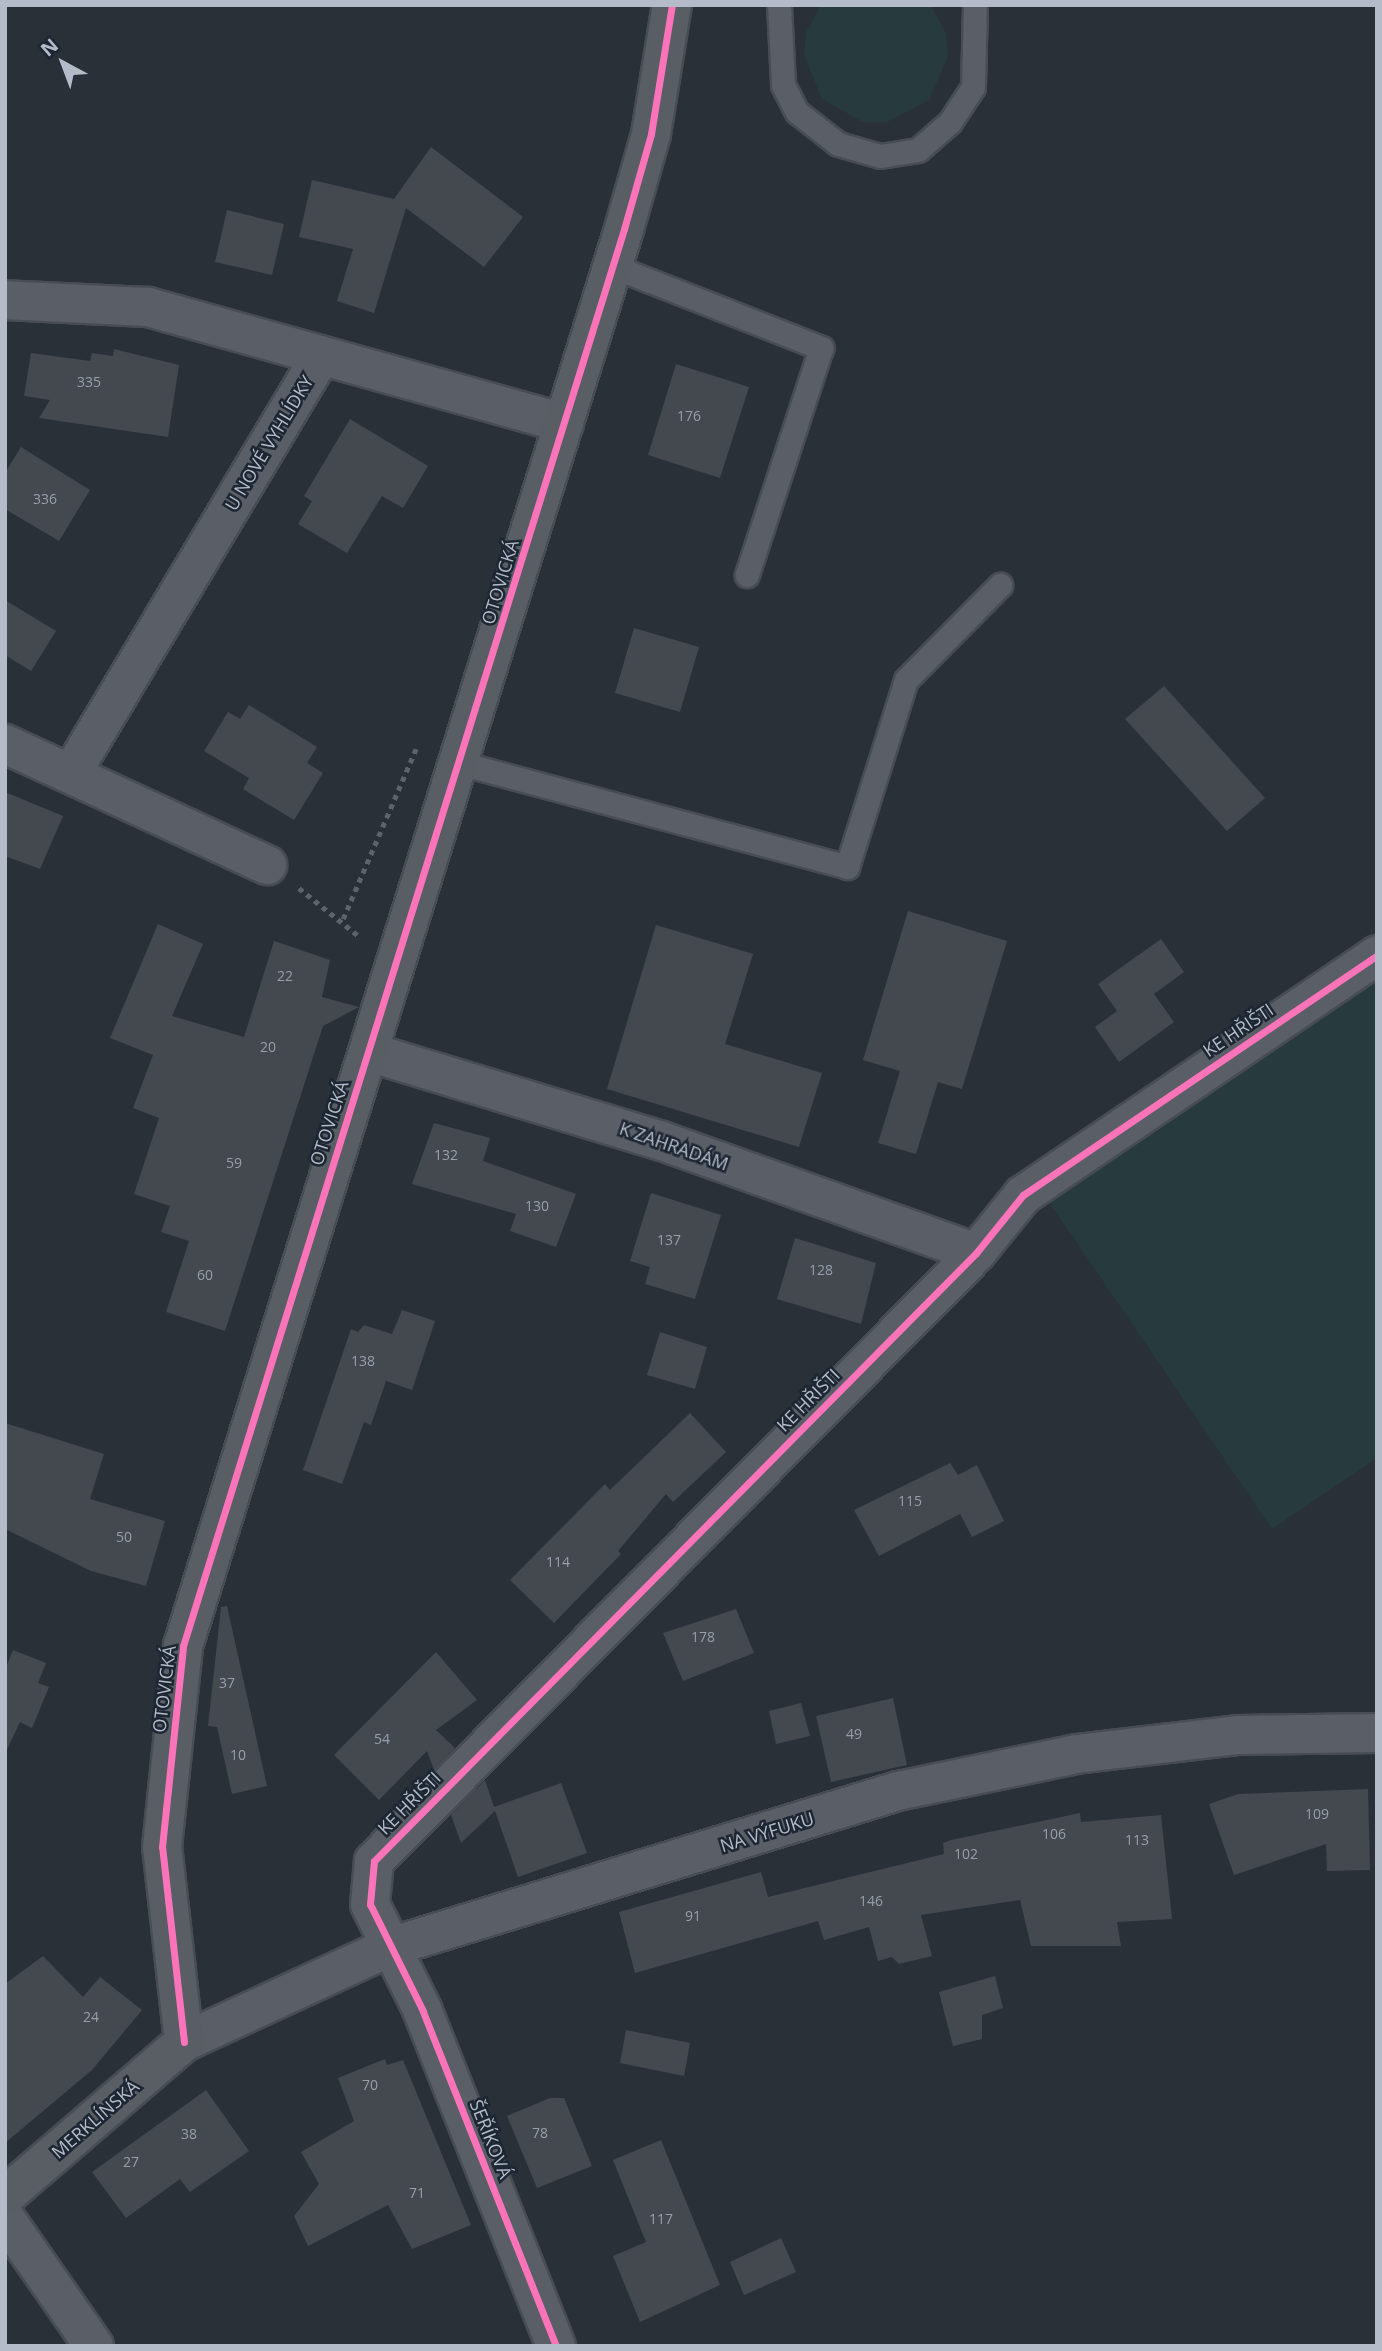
<!DOCTYPE html>
<meta charset="utf-8">
<style>
body{margin:0}
#map{position:relative;width:1382px;height:2351px;overflow:hidden;background:#2a3038;font-family:"Open Sans",sans-serif}
div>[style]{position:absolute}
.green>*{inset:0;background:#273a3e}
.building>*{inset:0;background:#444950}
.path>*{height:4.5px;margin-top:-2.25px;transform-origin:0;background:repeating-linear-gradient(90deg,#5d636a 0 5px,transparent 0 10px)}
.roads{filter:drop-shadow(2px 0 #484c53) drop-shadow(-2px 0 #484c53) drop-shadow(0 2px #484c53) drop-shadow(0 -2px #484c53)}
.lane>*{height:23px;margin:-11.5px;padding:0 11.5px;transform-origin:11.5px;border-radius:11.5px;background:#5a5e66}
.street>*{height:38px;margin:-19px;padding:0 19px;transform-origin:19px;border-radius:19px;background:#5a5e66}
.secondary>*{height:38px;margin:-19px;padding:0 19px;transform-origin:19px;border-radius:19px;background:#595d64}
.cycleway>*{height:7px;margin:-3.5px;padding:0 3.5px;transform-origin:3.5px;border-radius:3.5px;background:#fb73b8}
span{translate:-50% -50%;white-space:nowrap;text-align:center;line-height:1.15;-webkit-text-stroke:5px #1d2633;paint-order:stroke}
.number-label{font-size:14px;color:#989fab}
.number-label span{-webkit-text-stroke-width:0}
.street-label{font-size:18px;color:#b4bcc9}
.frame{position:absolute;inset:0;border:7px solid #b4bcc9;pointer-events:none}
.north{position:absolute;left:28px;top:28px;width:70px;height:70px;-webkit-text-stroke:5px #1d2633;paint-order:stroke;rotate:319deg;font-size:19px;font-weight:700;line-height:28px;text-align:center;color:#b4bcc9}
.north::after{content:'';display:block;margin:auto;width:24px;height:32px;background:#b4bcc9;clip-path:polygon(50% 0,100% 100%,50% 72%,0 100%)}
</style>
<div id="map">
<div class="green">
<div style="clip-path:polygon(821px 5px,931px 5px,946px 34px,948px 57px,929px 100px,887px 122px,863px 122px,822px 99px,804px 55px,806px 32px)"></div>
<div style="clip-path:polygon(1377px 979px,1377px 1458px,1272px 1529px,1049px 1202px)"></div>
</div>
<div class="building">
<div style="clip-path:polygon(431px 147px,523px 217px,484px 267px,406px 208px,374px 313px,337px 301px,353px 249px,299px 237px,312px 180px,394px 199px)"></div>
<div style="clip-path:polygon(227px 210px,284px 224px,272px 275px,215px 262px)"></div>
<div style="clip-path:polygon(114px 349px,179px 365px,168px 437px,39px 418px,50px 400px,24px 396px,31px 353px,90px 361px,92px 353px,113px 356px)"></div>
<div style="clip-path:polygon(676px 364px,749px 387px,720px 478px,648px 455px)"></div>
<div style="clip-path:polygon(350px 419px,428px 466px,403px 508px,382px 496px,347px 553px,298px 524px,312px 501px,304px 496px)"></div>
<div style="clip-path:polygon(21px 447px,90px 490px,59px 541px,5px 509px,5px 473px)"></div>
<div style="clip-path:polygon(5px 600px,56px 631px,31px 671px,5px 655px)"></div>
<div style="clip-path:polygon(634px 628px,699px 647px,680px 712px,615px 693px)"></div>
<div style="clip-path:polygon(1164px 686px,1265px 798px,1227px 831px,1125px 719px)"></div>
<div style="clip-path:polygon(249px 705px,317px 747px,307px 763px,323px 773px,294px 820px,243px 789px,249px 778px,204px 751px,228px 712px,240px 719px)"></div>
<div style="clip-path:polygon(5px 792px,63px 816px,40px 869px,5px 856px)"></div>
<div style="clip-path:polygon(908px 911px,1007px 941px,962px 1089px,938px 1082px,916px 1154px,878px 1143px,900px 1071px,863px 1060px)"></div>
<div style="clip-path:polygon(158px 924px,203px 944px,172px 1016px,244px 1037px,274px 941px,330px 960px,322px 997px,359px 1007px,323px 1026px,225px 1331px,166px 1312px,189px 1241px,161px 1232px,170px 1206px,134px 1194px,159px 1118px,133px 1108px,153px 1055px,110px 1038px)"></div>
<div style="clip-path:polygon(656px 925px,753px 954px,725px 1044px,822px 1073px,799px 1147px,607px 1089px)"></div>
<div style="clip-path:polygon(1161px 939px,1184px 972px,1154px 994px,1174px 1022px,1119px 1062px,1095px 1027px,1117px 1011px,1098px 984px)"></div>
<div style="clip-path:polygon(434px 1123px,490px 1138px,483px 1161px,576px 1194px,556px 1247px,510px 1231px,516px 1214px,412px 1184px)"></div>
<div style="clip-path:polygon(651px 1193px,721px 1215px,695px 1299px,645px 1284px,650px 1267px,630px 1261px)"></div>
<div style="clip-path:polygon(795px 1238px,876px 1263px,861px 1324px,777px 1299px)"></div>
<div style="clip-path:polygon(402px 1310px,435px 1321px,412px 1390px,386px 1381px,371px 1425px,364px 1422px,342px 1484px,303px 1470px,351px 1329px,358px 1332px,364px 1325px,392px 1334px)"></div>
<div style="clip-path:polygon(660px 1332px,707px 1347px,695px 1389px,647px 1375px)"></div>
<div style="clip-path:polygon(690px 1413px,726px 1452px,673px 1502px,666px 1494px,618px 1551px,621px 1554px,554px 1623px,510px 1580px,605px 1484px,610px 1490px)"></div>
<div style="clip-path:polygon(5px 1423px,104px 1454px,90px 1499px,165px 1521px,146px 1586px,91px 1571px,5px 1529px)"></div>
<div style="clip-path:polygon(950px 1463px,958px 1475px,977px 1465px,1004px 1521px,972px 1537px,960px 1514px,879px 1556px,854px 1510px)"></div>
<div style="clip-path:polygon(227px 1606px,267px 1786px,232px 1794px,217px 1727px,208px 1726px,221px 1607px)"></div>
<div style="clip-path:polygon(736px 1609px,754px 1653px,683px 1681px,663px 1633px)"></div>
<div style="clip-path:polygon(13px 1650px,46px 1663px,38px 1683px,49px 1687px,32px 1728px,20px 1722px,5px 1754px,5px 1670px)"></div>
<div style="clip-path:polygon(436px 1652px,477px 1700px,436px 1730px,455px 1748px,434px 1770px,427px 1751px,379px 1800px,334px 1755px)"></div>
<div style="clip-path:polygon(893px 1698px,907px 1765px,831px 1782px,816px 1716px)"></div>
<div style="clip-path:polygon(801px 1703px,810px 1736px,776px 1744px,769px 1711px)"></div>
<div style="clip-path:polygon(485px 1780px,494px 1807px,561px 1783px,587px 1853px,518px 1877px,495px 1811px,461px 1843px,451px 1815px)"></div>
<div style="clip-path:polygon(1368px 1789px,1370px 1870px,1327px 1871px,1326px 1844px,1234px 1875px,1209px 1804px,1238px 1794px)"></div>
<div style="clip-path:polygon(1080px 1813px,1081px 1822px,1161px 1815px,1172px 1919px,1117px 1922px,1121px 1946px,1031px 1946px,1020px 1900px,921px 1915px,932px 1956px,899px 1964px,892px 1957px,878px 1961px,869px 1927px,824px 1940px,818px 1921px,635px 1973px,619px 1912px,761px 1872px,768px 1897px,944px 1854px,943px 1843px,951px 1840px)"></div>
<div style="clip-path:polygon(43px 1956px,83px 1997px,100px 1977px,142px 2010px,92px 2070px,5px 2143px,5px 1984px)"></div>
<div style="clip-path:polygon(995px 1976px,1003px 2008px,982px 2015px,982px 2039px,953px 2046px,939px 1992px)"></div>
<div style="clip-path:polygon(626px 2030px,690px 2043px,684px 2076px,620px 2063px)"></div>
<div style="clip-path:polygon(385px 2059px,387px 2065px,403px 2060px,471px 2225px,412px 2249px,388px 2205px,308px 2246px,294px 2216px,319px 2184px,301px 2152px,354px 2121px,338px 2078px)"></div>
<div style="clip-path:polygon(206px 2090px,249px 2151px,190px 2192px,180px 2179px,126px 2218px,92px 2172px)"></div>
<div style="clip-path:polygon(550px 2098px,564px 2098px,592px 2166px,537px 2188px,507px 2116px)"></div>
<div style="clip-path:polygon(661px 2140px,720px 2285px,640px 2322px,613px 2256px,646px 2242px,613px 2160px)"></div>
<div style="clip-path:polygon(781px 2238px,796px 2272px,744px 2295px,730px 2262px)"></div>
</div>
<div class="path">
<div style="left:299px;top:888px;width:78px;rotate:38.8deg"></div>
<div style="left:343px;top:919px;width:188px;rotate:-66.8deg"></div>
</div>
<div class="roads">
<div class="lane">
<div style="left:779px;top:5px;width:80px;rotate:87.1deg"></div>
<div style="left:783px;top:85px;width:30px;rotate:63deg"></div>
<div style="left:797px;top:112px;width:52px;rotate:38deg"></div>
<div style="left:838px;top:144px;width:44px;rotate:15.9deg"></div>
<div style="left:880px;top:156px;width:38px;rotate:-9deg"></div>
<div style="left:918px;top:150px;width:43px;rotate:-41.2deg"></div>
<div style="left:950px;top:122px;width:42px;rotate:-56.7deg"></div>
<div style="left:973px;top:87px;width:82px;rotate:-88.6deg"></div>
<div style="left:612px;top:266px;width:225px;rotate:21.4deg"></div>
<div style="left:821px;top:348px;width:239px;rotate:108.1deg"></div>
<div style="left:460px;top:763px;width:401px;rotate:15deg"></div>
<div style="left:847px;top:867px;width:196px;rotate:-72.5deg"></div>
<div style="left:906px;top:680px;width:134px;rotate:-45.3deg"></div>
</div>
<div class="street">
<div style="left:5px;top:300px;width:143px;rotate:2.8deg"></div>
<div style="left:148px;top:307px;width:432px;rotate:15.6deg"></div>
<div style="left:5px;top:744px;width:289px;rotate:24.8deg"></div>
<div style="left:72px;top:772px;width:485px;rotate:-59.1deg"></div>
<div style="left:369px;top:1052px;width:306px;rotate:16.9deg"></div>
<div style="left:662px;top:1141px;width:333px;rotate:19.6deg"></div>
<div style="left:184px;top:2042px;width:227px;rotate:-24.8deg"></div>
<div style="left:390px;top:1947px;width:531px;rotate:-17.07deg"></div>
<div style="left:898px;top:1791px;width:182px;rotate:-11.7deg"></div>
<div style="left:1076px;top:1754px;width:162px;rotate:-6.7deg"></div>
<div style="left:1237px;top:1735px;width:140px;rotate:-0.8deg"></div>
<div style="left:5px;top:2218px;width:156px;rotate:55.2deg"></div>
<div style="left:556px;top:2346px;width:360px;rotate:-111.7deg"></div>
<div style="left:423px;top:2011px;width:119px;rotate:-116.4deg"></div>
<div style="left:370px;top:1904px;width:43px;rotate:-84.7deg"></div>
<div style="left:374px;top:1861px;width:856px;rotate:-45.28deg"></div>
<div style="left:976px;top:1253px;width:75px;rotate:-51deg"></div>
<div style="left:1023px;top:1195px;width:428px;rotate:-34.1deg"></div>
</div>
<div class="secondary">
<div style="left:5px;top:2196px;width:236px;rotate:-40.7deg"></div>
<div style="left:184px;top:2042px;width:196px;rotate:-96.4deg"></div>
<div style="left:162px;top:1847px;width:202px;rotate:-84deg"></div>
<div style="left:183px;top:1646px;width:1484px;rotate:-72.71deg"></div>
<div style="left:624px;top:229px;width:99px;rotate:-74.1deg"></div>
<div style="left:651px;top:134px;width:131px;rotate:-80.8deg"></div>
</div>
</div>
<div class="cycleway">
<div style="left:184px;top:2042px;width:196px;rotate:-96.4deg"></div>
<div style="left:162px;top:1847px;width:202px;rotate:-84deg"></div>
<div style="left:183px;top:1646px;width:1484px;rotate:-72.71deg"></div>
<div style="left:624px;top:229px;width:99px;rotate:-74.1deg"></div>
<div style="left:651px;top:134px;width:131px;rotate:-80.8deg"></div>
<div style="left:556px;top:2346px;width:360px;rotate:-111.7deg"></div>
<div style="left:423px;top:2011px;width:119px;rotate:-116.4deg"></div>
<div style="left:370px;top:1904px;width:43px;rotate:-84.7deg"></div>
<div style="left:374px;top:1861px;width:856px;rotate:-45.28deg"></div>
<div style="left:976px;top:1253px;width:75px;rotate:-51deg"></div>
<div style="left:1023px;top:1195px;width:428px;rotate:-34.1deg"></div>
</div>
<div class="number-label">
<span style="left:89px;top:382px">335</span>
<span style="left:689px;top:416px">176</span>
<span style="left:45px;top:499px">336</span>
<span style="left:285px;top:976px">22</span>
<span style="left:268px;top:1047px">20</span>
<span style="left:446px;top:1155px">132</span>
<span style="left:234px;top:1163px">59</span>
<span style="left:537px;top:1206px">130</span>
<span style="left:669px;top:1240px">137</span>
<span style="left:821px;top:1270px">128</span>
<span style="left:205px;top:1275px">60</span>
<span style="left:363px;top:1361px">138</span>
<span style="left:910px;top:1501px">115</span>
<span style="left:124px;top:1537px">50</span>
<span style="left:558px;top:1562px">114</span>
<span style="left:703px;top:1637px">178</span>
<span style="left:227px;top:1683px">37</span>
<span style="left:854px;top:1734px">49</span>
<span style="left:382px;top:1739px">54</span>
<span style="left:238px;top:1755px">10</span>
<span style="left:1317px;top:1814px">109</span>
<span style="left:1054px;top:1834px">106</span>
<span style="left:1137px;top:1840px">113</span>
<span style="left:966px;top:1854px">102</span>
<span style="left:871px;top:1901px">146</span>
<span style="left:693px;top:1916px">91</span>
<span style="left:91px;top:2017px">24</span>
<span style="left:370px;top:2085px">70</span>
<span style="left:540px;top:2133px">78</span>
<span style="left:189px;top:2134px">38</span>
<span style="left:131px;top:2162px">27</span>
<span style="left:417px;top:2193px">71</span>
<span style="left:661px;top:2219px">117</span>
</div>
<div class="street-label">
<span style="left:269px;top:443px;rotate:-59deg">U NOVÉ VYHLÍDKY</span>
<span style="left:500px;top:582px;rotate:-73deg">OTOVICKÁ</span>
<span style="left:1238px;top:1030px;rotate:-34deg">KE HŘIŠTI</span>
<span style="left:329px;top:1123px;rotate:-72deg">OTOVICKÁ</span>
<span style="left:674px;top:1146px;rotate:19deg">K ZAHRADÁM</span>
<span style="left:808px;top:1400px;rotate:-45deg">KE HŘIŠTI</span>
<span style="left:164px;top:1689px;rotate:-83deg">OTOVICKÁ</span>
<span style="left:409px;top:1803px;rotate:-45deg">KE HŘIŠTI</span>
<span style="left:767px;top:1832px;rotate:-17deg">NA VÝFUKU</span>
<span style="left:95px;top:2119px;rotate:-41deg">MERKLÍNSKÁ</span>
<span style="left:491px;top:2139px;rotate:68deg">ŠEŘÍKOVÁ</span>
</div>
<div class="frame"></div>
<div class="north">N</div>
</div>
